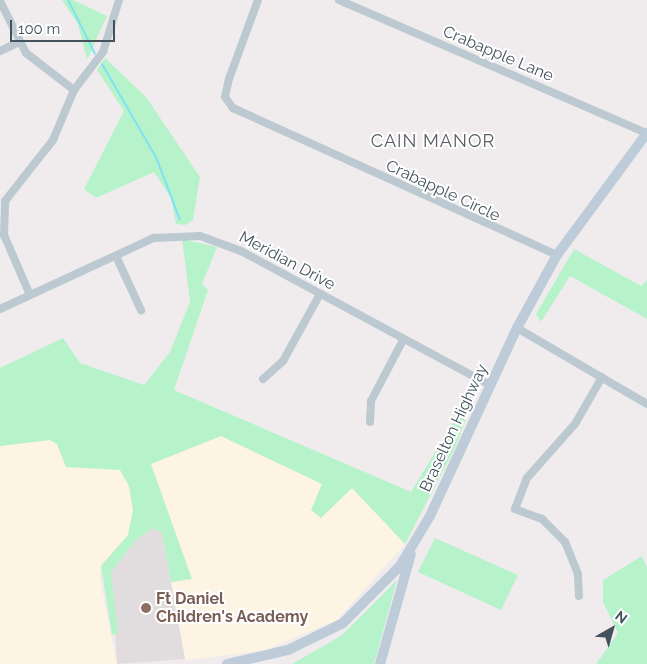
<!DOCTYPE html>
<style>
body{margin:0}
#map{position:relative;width:647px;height:664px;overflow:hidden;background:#f0eced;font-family:Raleway,sans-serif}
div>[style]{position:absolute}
.commercial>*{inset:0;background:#fdf4e3}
.education>*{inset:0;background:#e1dddf}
.green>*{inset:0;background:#b6f3ca}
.stream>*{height:2px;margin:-1px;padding:0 1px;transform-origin:1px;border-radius:1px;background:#7ee2f4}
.street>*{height:8px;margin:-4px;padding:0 4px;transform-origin:4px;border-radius:4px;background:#bcc9d1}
.secondary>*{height:10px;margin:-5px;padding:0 5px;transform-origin:5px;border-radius:5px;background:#bdccd8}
.dots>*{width:14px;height:14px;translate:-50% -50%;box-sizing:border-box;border:2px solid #fff;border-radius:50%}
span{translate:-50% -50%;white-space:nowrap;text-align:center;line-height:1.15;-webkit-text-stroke:4px #fff;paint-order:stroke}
.street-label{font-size:16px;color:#43525c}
.education-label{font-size:16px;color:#785e54;font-weight:700}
.left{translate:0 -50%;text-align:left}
.neighbourhood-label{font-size:18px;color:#595e63;letter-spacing:1px}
.north{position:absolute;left:587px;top:604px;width:50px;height:50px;-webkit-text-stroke:4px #fff;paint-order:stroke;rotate:38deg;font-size:14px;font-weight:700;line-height:20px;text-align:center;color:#43525c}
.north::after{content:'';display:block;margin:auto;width:18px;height:22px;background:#43525c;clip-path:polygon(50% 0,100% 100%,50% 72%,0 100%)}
.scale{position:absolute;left:10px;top:20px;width:105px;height:22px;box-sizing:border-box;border:2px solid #43525c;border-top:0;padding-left:6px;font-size:15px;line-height:18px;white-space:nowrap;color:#43525c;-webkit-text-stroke:4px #fff;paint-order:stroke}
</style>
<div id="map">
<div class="commercial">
<div style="clip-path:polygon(221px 436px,322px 484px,311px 510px,352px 488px,405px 544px,337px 620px,265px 650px,191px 660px,185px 659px,171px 582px,191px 579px,150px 464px)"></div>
<div style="clip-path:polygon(50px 440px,57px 444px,66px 467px,120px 469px,129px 486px,133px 510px,128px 535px,101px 566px,100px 580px,117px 664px,0 664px,0 446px)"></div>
</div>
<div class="education">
<div style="clip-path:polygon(153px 528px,162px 533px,185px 659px,117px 664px,111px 572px,136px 540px)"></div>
</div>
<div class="green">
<div style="clip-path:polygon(62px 0,73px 0,107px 16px,87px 60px,78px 24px)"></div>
<div style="clip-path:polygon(105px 58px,146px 97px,200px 177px,193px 220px,185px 225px,176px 224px,171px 198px,154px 172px,96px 198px,84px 189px,124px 111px,97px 70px)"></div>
<div style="clip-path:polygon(182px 239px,217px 247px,202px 284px,208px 290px,174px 390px,411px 492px,471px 393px,474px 397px,455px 448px,405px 544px,352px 488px,321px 518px,311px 510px,322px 484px,221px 436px,151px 464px,192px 579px,171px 582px,162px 533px,153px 528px,136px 540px,111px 572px,118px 633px,112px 635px,101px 566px,128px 535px,133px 510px,129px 486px,120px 470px,66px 467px,57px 444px,50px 440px,0 446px,0 368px,63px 338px,80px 363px,144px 385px,170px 352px,190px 302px)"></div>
<div style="clip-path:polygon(574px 249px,641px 286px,647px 280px,647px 319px,570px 276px,541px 322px,536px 314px)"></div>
<div style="clip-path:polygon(435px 538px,518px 575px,501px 610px,418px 572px)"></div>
<div style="clip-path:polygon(642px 556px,647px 568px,647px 664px,596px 664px,618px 633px,603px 602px,603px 580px)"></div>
<div style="clip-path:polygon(397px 580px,374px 664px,292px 664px,341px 636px)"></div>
</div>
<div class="stream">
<div style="left:68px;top:0;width:60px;rotate:63.4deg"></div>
<div style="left:102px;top:64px;width:108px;rotate:59.9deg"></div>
<div style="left:156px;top:157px;width:67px;rotate:69.1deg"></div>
</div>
<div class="street">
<div style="left:258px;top:0;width:84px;rotate:110.2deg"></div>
<div style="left:229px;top:79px;width:18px;rotate:103deg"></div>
<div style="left:225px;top:97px;width:14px;rotate:54deg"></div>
<div style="left:233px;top:108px;width:356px;rotate:24.4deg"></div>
<div style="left:339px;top:0;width:335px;rotate:23.4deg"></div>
<div style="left:0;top:1px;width:58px;rotate:63.4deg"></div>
<div style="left:26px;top:53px;width:61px;rotate:37.6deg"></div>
<div style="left:0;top:51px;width:21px;rotate:-25deg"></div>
<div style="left:116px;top:256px;width:60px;rotate:65.2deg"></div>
<div style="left:30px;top:295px;width:65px;rotate:-113.4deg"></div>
<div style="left:4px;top:235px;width:34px;rotate:-88deg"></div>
<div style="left:5px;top:201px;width:78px;rotate:-51.8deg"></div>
<div style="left:53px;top:140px;width:54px;rotate:-67.2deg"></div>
<div style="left:74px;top:90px;width:48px;rotate:-52.7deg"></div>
<div style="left:103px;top:52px;width:54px;rotate:-72.9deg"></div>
<div style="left:0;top:309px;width:170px;rotate:-24.8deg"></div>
<div style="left:154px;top:238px;width:46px;rotate:-2.5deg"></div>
<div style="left:200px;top:236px;width:44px;rotate:20.1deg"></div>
<div style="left:241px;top:251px;width:283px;rotate:28.3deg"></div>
<div style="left:517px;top:328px;width:151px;rotate:30.3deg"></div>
<div style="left:263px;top:379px;width:27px;rotate:-42deg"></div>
<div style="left:283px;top:361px;width:77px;rotate:-61.1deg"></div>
<div style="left:370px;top:422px;width:21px;rotate:-87deg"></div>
<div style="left:371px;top:401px;width:69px;rotate:-62.3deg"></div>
<div style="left:579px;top:596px;width:22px;rotate:-93deg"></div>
<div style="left:578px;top:574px;width:35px;rotate:-112deg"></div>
<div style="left:565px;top:542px;width:33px;rotate:-135deg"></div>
<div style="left:542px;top:519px;width:29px;rotate:-160deg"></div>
<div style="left:515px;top:509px;width:33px;rotate:-69deg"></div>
<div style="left:527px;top:478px;width:72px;rotate:-48.4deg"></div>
<div style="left:575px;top:424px;width:54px;rotate:-60.1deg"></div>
</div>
<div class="secondary">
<div style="left:227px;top:664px;width:63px;rotate:-12.9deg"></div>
<div style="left:288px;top:650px;width:61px;rotate:-26.1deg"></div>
<div style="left:343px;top:623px;width:81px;rotate:-45deg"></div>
<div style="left:400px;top:566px;width:58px;rotate:-59deg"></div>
<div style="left:430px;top:516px;width:207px;rotate:-65.2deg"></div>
<div style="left:517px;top:328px;width:83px;rotate:-61.3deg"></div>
<div style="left:557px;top:255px;width:152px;rotate:-53.6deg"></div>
<div style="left:380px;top:664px;width:114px;rotate:-74.3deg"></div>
</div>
<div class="dots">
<div style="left:146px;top:608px;background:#8d6e63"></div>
</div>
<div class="street-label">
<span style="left:498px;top:54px;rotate:23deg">Crabapple Lane</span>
<span style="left:443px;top:191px;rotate:25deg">Crabapple Circle</span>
<span style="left:287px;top:261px;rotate:28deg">Meridian Drive</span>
<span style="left:454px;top:428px;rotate:-65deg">Braselton Highway</span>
</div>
<div class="education-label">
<span class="left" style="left:156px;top:608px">Ft Daniel<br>Children's Academy</span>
</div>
<div class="neighbourhood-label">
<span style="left:433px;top:141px">CAIN MANOR</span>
</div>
<div class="north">N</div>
<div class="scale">100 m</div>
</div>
